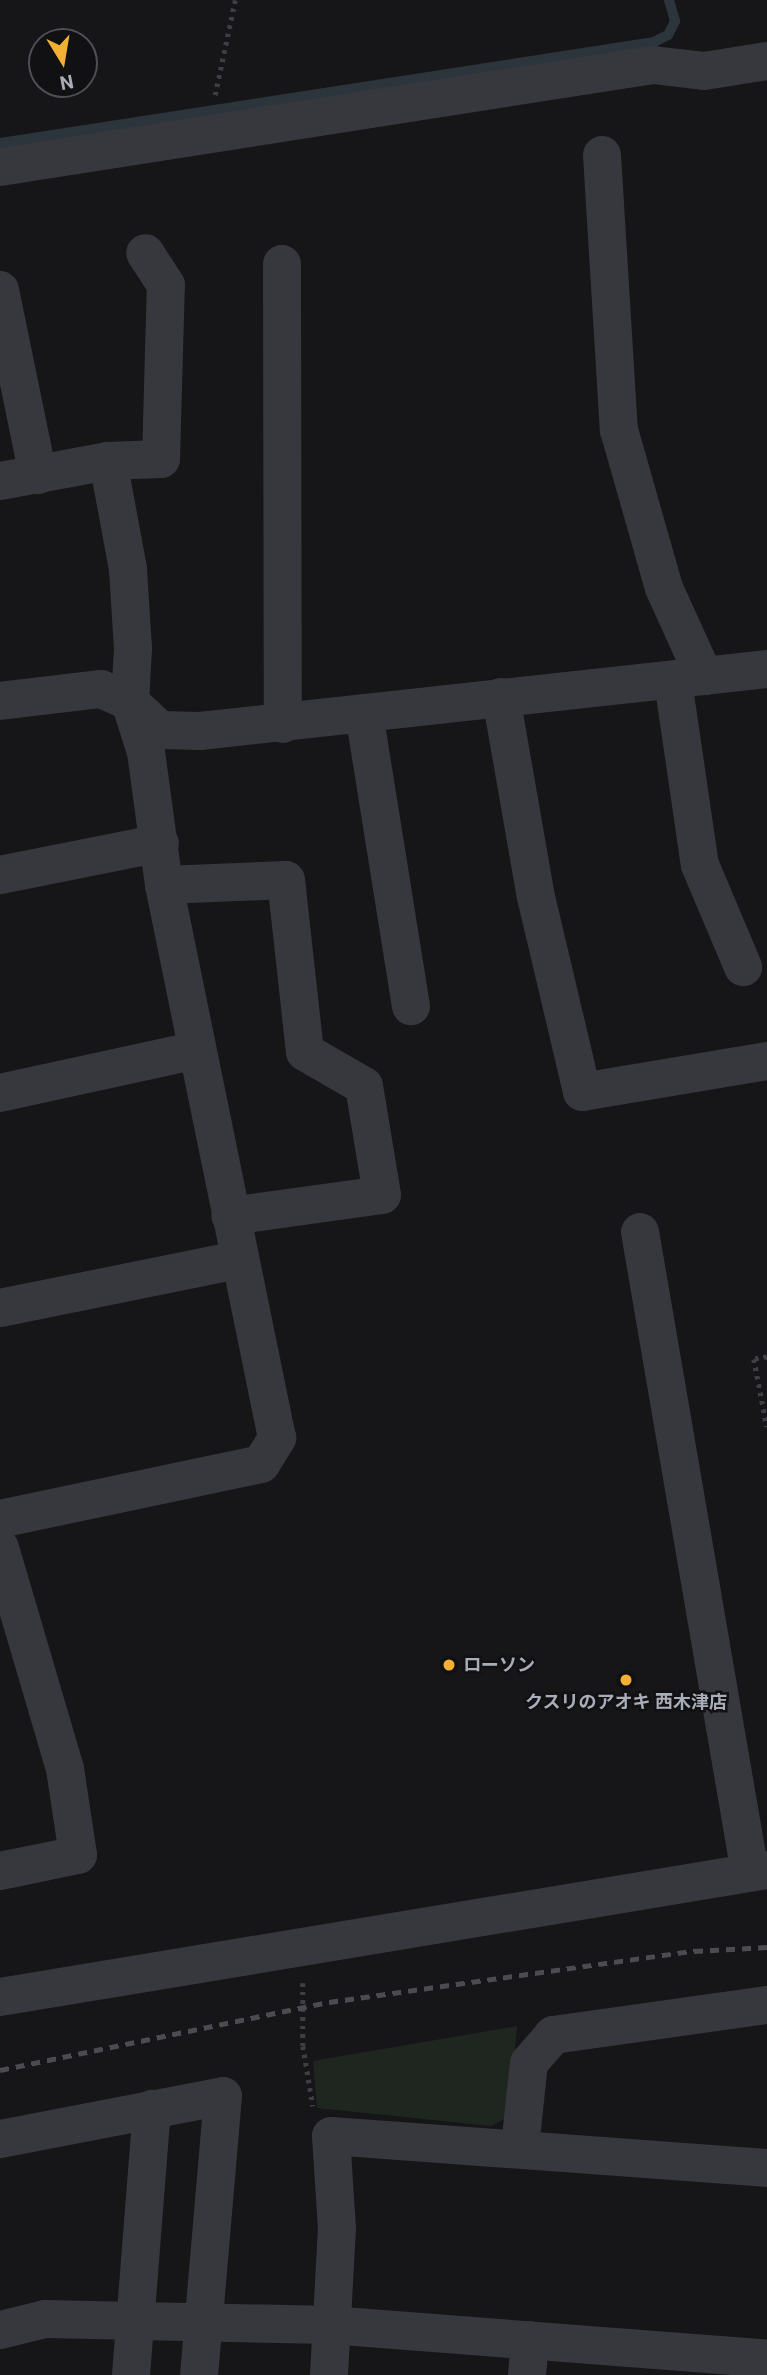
<!DOCTYPE html>
<meta charset="utf-8">
<style>
body{margin:0}
#map{position:relative;width:767px;height:2375px;overflow:hidden;background:#161618;font-family:Roboto,"Noto Sans JP",sans-serif}
div>[style]{position:absolute}
.green>*{inset:0;background:#1e261f}
.stream>*{height:10px;margin:-5px;padding:0 5px;transform-origin:5px;border-radius:5px;background:#2c353c}
.path>*{height:4.5px;margin-top:-2.25px;transform-origin:0;background:repeating-linear-gradient(90deg,#3d3f44 0 3.5px,transparent 0 8.5px)}
.minor>*{height:38px;margin:-19px;padding:0 19px;transform-origin:19px;border-radius:19px;background:#37383d}
.rail>*{height:5px;margin-top:-2.5px;transform-origin:0;background:repeating-linear-gradient(90deg,#4a4c52 0 9px,transparent 0 16px)}
.dots>*{width:19px;height:19px;translate:-50% -50%;box-sizing:border-box;border:4px solid #111113;border-radius:50%}
span{translate:-50% -50%;white-space:nowrap;text-align:center;line-height:1.15;-webkit-text-stroke:5px #111113;paint-order:stroke}
.poi-label{font-size:18px;color:#a8adb8;font-weight:700}
.left{translate:0 -50%;text-align:left}
.north{position:absolute;left:28px;top:28px;width:70px;height:70px;box-sizing:border-box;background:#111113;border:2px solid #4d4f55;border-radius:50%;rotate:169deg;font-size:19px;font-weight:700;line-height:28px;text-align:center;color:#a8adb8}
.north::after{content:'';display:block;margin:auto;width:24px;height:32px;background:#f2b134;clip-path:polygon(50% 0,100% 100%,50% 72%,0 100%)}
</style>
<div id="map">
<div class="green">
<div style="clip-path:polygon(517px 2026px,509px 2117px,491px 2126px,317px 2108px,313px 2061px)"></div>
</div>
<div class="stream">
<div style="left:0;top:143px;width:662px;rotate:-8.78deg"></div>
<div style="left:654px;top:42px;width:16px;rotate:-27deg"></div>
<div style="left:668px;top:35px;width:16px;rotate:-63deg"></div>
<div style="left:675px;top:21px;width:22px;rotate:-106deg"></div>
</div>
<div class="path">
<div style="left:215px;top:95px;width:97px;rotate:-78.1deg"></div>
<div style="left:767px;top:1357px;width:13px;rotate:171deg"></div>
<div style="left:754px;top:1359px;width:69px;rotate:79.2deg"></div>
<div style="left:303px;top:1983px;width:63px;rotate:90deg"></div>
<div style="left:303px;top:2046px;width:61px;rotate:80.5deg"></div>
</div>
<div class="minor">
<div style="left:602px;top:155px;width:276px;rotate:86.5deg"></div>
<div style="left:619px;top:430px;width:164px;rotate:74.1deg"></div>
<div style="left:664px;top:588px;width:97px;rotate:65.6deg"></div>
<div style="left:0;top:167px;width:661px;rotate:-8.88deg"></div>
<div style="left:653px;top:65px;width:51px;rotate:6.7deg"></div>
<div style="left:704px;top:71px;width:64px;rotate:-9deg"></div>
<div style="left:282px;top:264px;width:460px;rotate:89.9deg"></div>
<div style="left:0;top:290px;width:189px;rotate:78.4deg"></div>
<div style="left:0;top:481px;width:110px;rotate:-10.5deg"></div>
<div style="left:108px;top:461px;width:53px;rotate:-2.2deg"></div>
<div style="left:161px;top:459px;width:174px;rotate:-88.4deg"></div>
<div style="left:166px;top:285px;width:38px;rotate:-123deg"></div>
<div style="left:673px;top:681px;width:186px;rotate:81.7deg"></div>
<div style="left:700px;top:865px;width:111px;rotate:67.1deg"></div>
<div style="left:501px;top:697px;width:203px;rotate:80.1deg"></div>
<div style="left:536px;top:897px;width:200px;rotate:76.7deg"></div>
<div style="left:582px;top:1092px;width:188px;rotate:-9.5deg"></div>
<div style="left:0;top:701px;width:102px;rotate:-6.8deg"></div>
<div style="left:101px;top:689px;width:32px;rotate:24deg"></div>
<div style="left:130px;top:702px;width:41px;rotate:43deg"></div>
<div style="left:160px;top:730px;width:40px;rotate:1.4deg"></div>
<div style="left:200px;top:731px;width:570px;rotate:-6.24deg"></div>
<div style="left:364px;top:713px;width:297px;rotate:80.9deg"></div>
<div style="left:0;top:875px;width:163px;rotate:-11.3deg"></div>
<div style="left:164px;top:885px;width:122px;rotate:-2.3deg"></div>
<div style="left:286px;top:880px;width:173px;rotate:83.7deg"></div>
<div style="left:305px;top:1052px;width:68px;rotate:30deg"></div>
<div style="left:364px;top:1086px;width:110px;rotate:80.6deg"></div>
<div style="left:382px;top:1195px;width:153px;rotate:172.1deg"></div>
<div style="left:0;top:1093px;width:202px;rotate:-12.3deg"></div>
<div style="left:640px;top:1232px;width:650px;rotate:80.26deg"></div>
<div style="left:0;top:1308px;width:243px;rotate:-11.4deg"></div>
<div style="left:0;top:1519px;width:267px;rotate:-11.9deg"></div>
<div style="left:261px;top:1464px;width:31px;rotate:-58deg"></div>
<div style="left:277px;top:1438px;width:564px;rotate:-101.55deg"></div>
<div style="left:164px;top:885px;width:134px;rotate:-97.7deg"></div>
<div style="left:146px;top:752px;width:52px;rotate:-107.7deg"></div>
<div style="left:130px;top:702px;width:53px;rotate:-86.8deg"></div>
<div style="left:133px;top:649px;width:80px;rotate:-93.6deg"></div>
<div style="left:128px;top:569px;width:110px;rotate:-100.5deg"></div>
<div style="left:0;top:1548px;width:230px;rotate:73.6deg"></div>
<div style="left:65px;top:1769px;width:87px;rotate:81.4deg"></div>
<div style="left:78px;top:1855px;width:80px;rotate:168.4deg"></div>
<div style="left:0;top:1997px;width:777px;rotate:-9.4deg"></div>
<div style="left:0;top:2139px;width:227px;rotate:-10.9deg"></div>
<div style="left:223px;top:2096px;width:280px;rotate:94.9deg"></div>
<div style="left:520px;top:2147px;width:84px;rotate:-83.9deg"></div>
<div style="left:529px;top:2063px;width:37px;rotate:-49deg"></div>
<div style="left:553px;top:2035px;width:216px;rotate:-8deg"></div>
<div style="left:0;top:2330px;width:46px;rotate:-13.7deg"></div>
<div style="left:45px;top:2319px;width:285px;rotate:1.2deg"></div>
<div style="left:330px;top:2325px;width:438px;rotate:4.4deg"></div>
<div style="left:131px;top:2375px;width:267px;rotate:-85.5deg"></div>
<div style="left:329px;top:2375px;width:146px;rotate:-86.9deg"></div>
<div style="left:337px;top:2229px;width:93px;rotate:-93.7deg"></div>
<div style="left:331px;top:2136px;width:437px;rotate:4.2deg"></div>
<div style="left:527px;top:2375px;width:35px;rotate:-85deg"></div>
</div>
<div class="rail">
<div style="left:0;top:2070px;width:336px;rotate:-11.7deg"></div>
<div style="left:329px;top:2002px;width:369px;rotate:-8deg"></div>
<div style="left:694px;top:1951px;width:73px;rotate:-3.1deg"></div>
</div>
<div class="dots">
<div style="left:449px;top:1665px;background:#f2b134"></div>
<div style="left:626px;top:1680px;background:#f2b134"></div>
</div>
<div class="poi-label">
<span class="left" style="left:463px;top:1665px">ローソン</span>
<span style="left:626px;top:1702px">クスリのアオキ 西木津店</span>
</div>
<div class="north">N</div>
</div>
